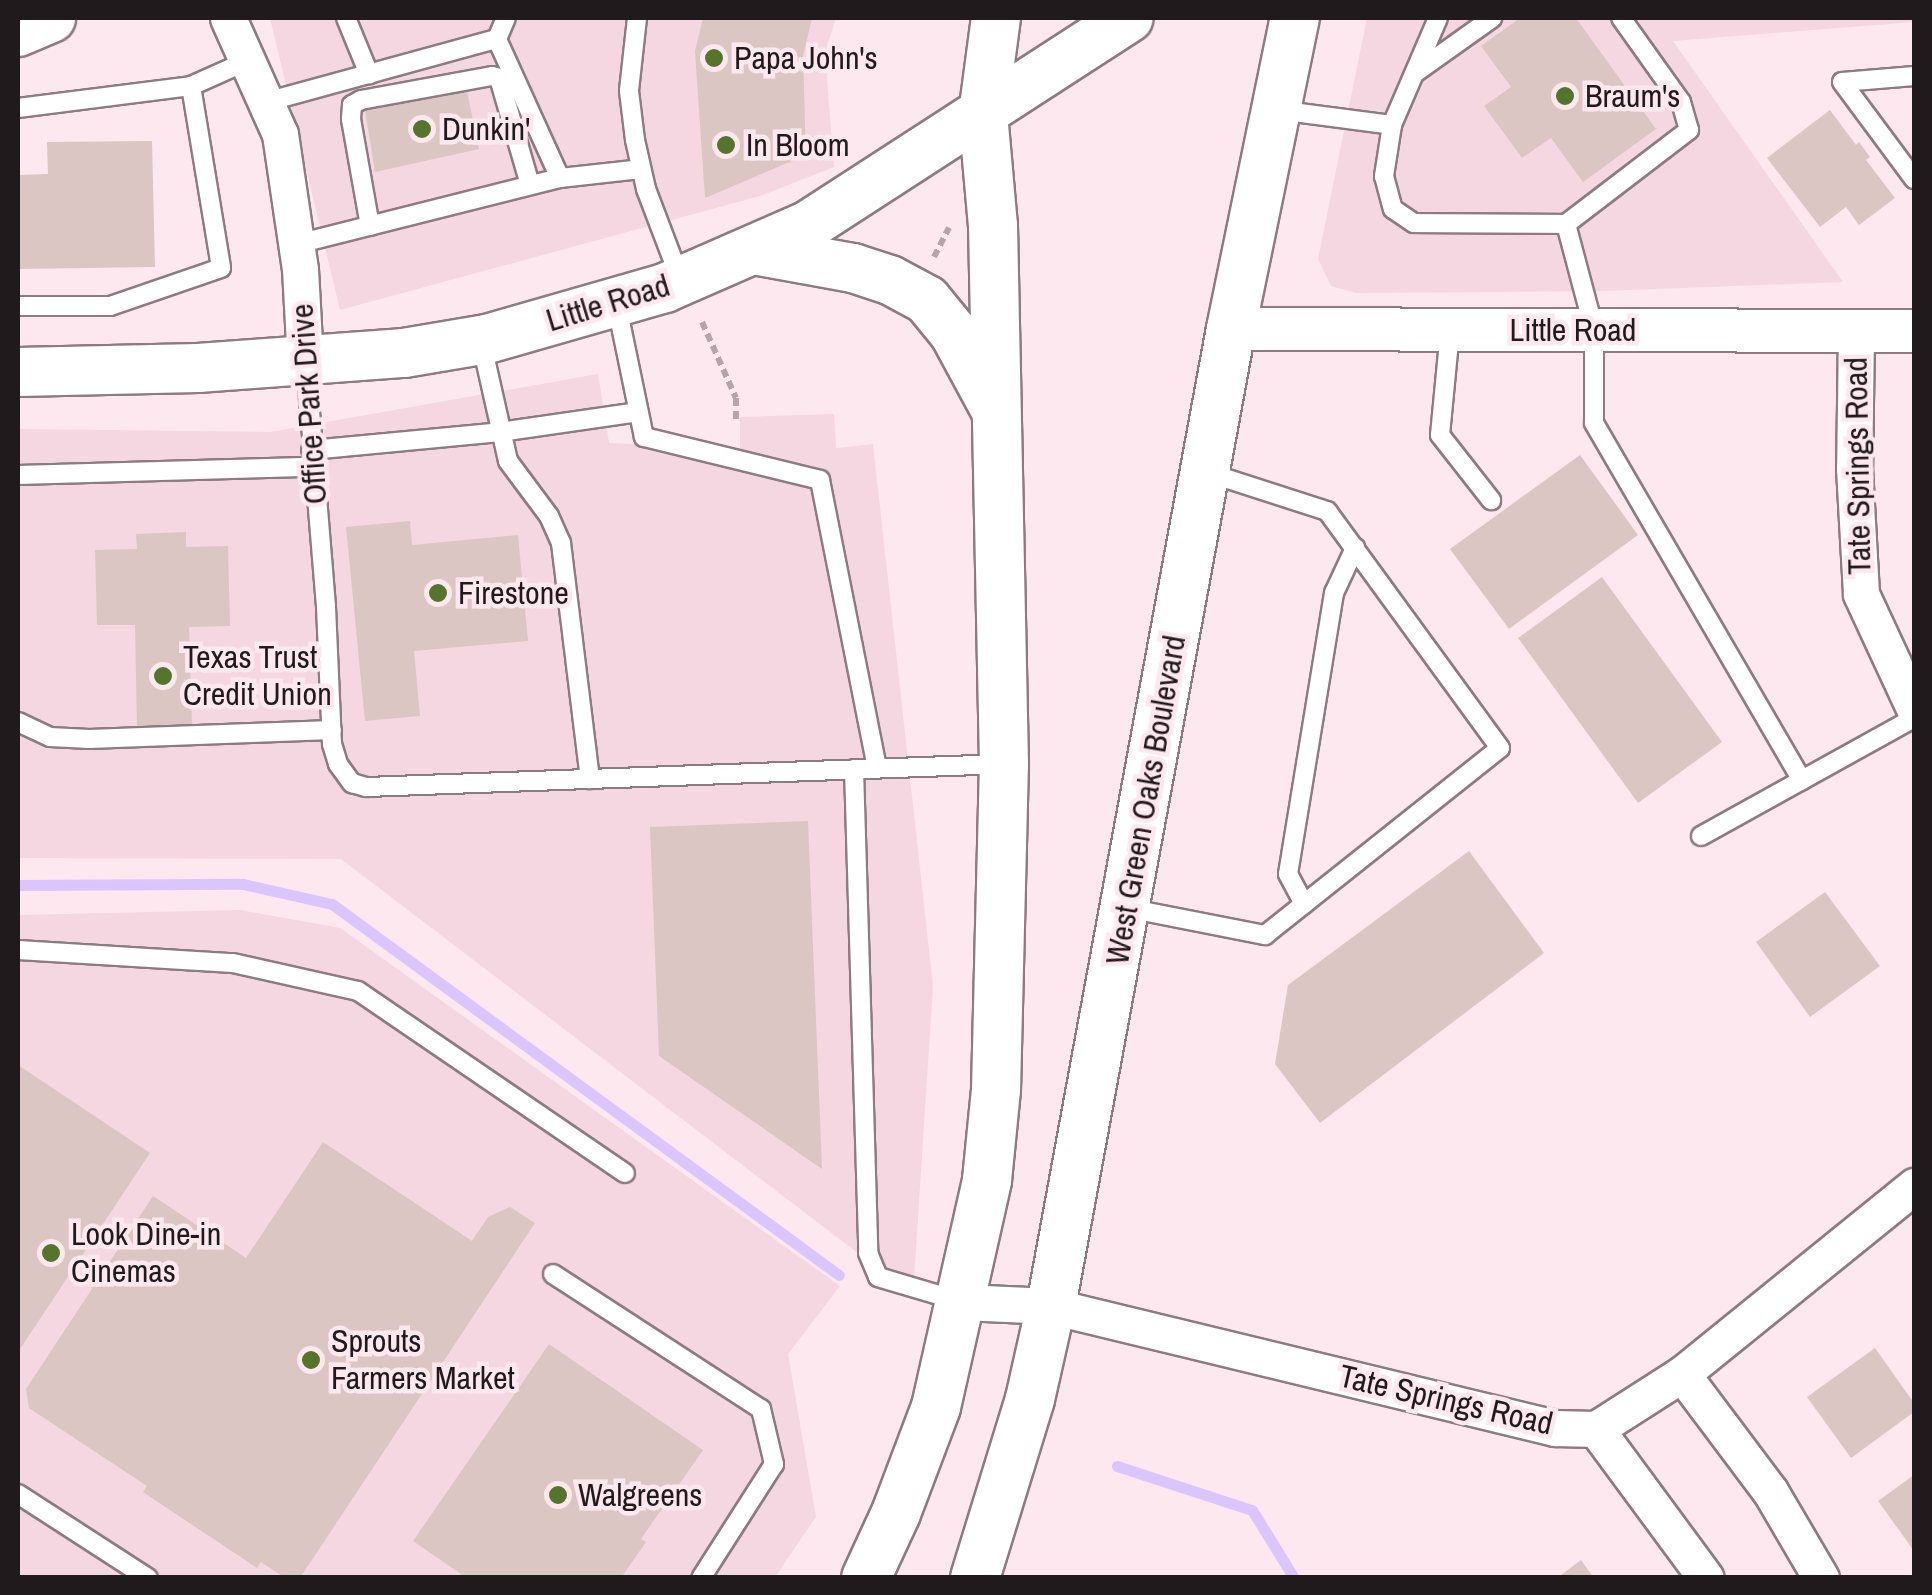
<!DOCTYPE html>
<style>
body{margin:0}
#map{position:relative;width:1932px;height:1595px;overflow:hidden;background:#fde8ef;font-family:"Archivo Narrow",sans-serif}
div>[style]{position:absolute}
.built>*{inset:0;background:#f4d7e0}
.stream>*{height:11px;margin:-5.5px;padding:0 5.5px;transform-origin:5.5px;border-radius:5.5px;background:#dcc5fe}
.building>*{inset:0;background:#dcc6c4}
.path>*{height:6px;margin-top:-3px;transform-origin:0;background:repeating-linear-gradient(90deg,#b5a4aa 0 8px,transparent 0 13px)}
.roads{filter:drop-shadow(2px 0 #8d7b81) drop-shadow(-2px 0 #8d7b81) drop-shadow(0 2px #8d7b81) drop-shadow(0 -2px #8d7b81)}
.service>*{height:18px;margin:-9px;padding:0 9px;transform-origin:9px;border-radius:9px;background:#fff}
.minor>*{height:35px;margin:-17.5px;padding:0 17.5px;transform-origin:17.5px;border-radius:17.5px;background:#fff}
.tertiary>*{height:42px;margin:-21px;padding:0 21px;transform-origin:21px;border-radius:21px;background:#fff}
.secondary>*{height:48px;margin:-24px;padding:0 24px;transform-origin:24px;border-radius:24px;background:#fff}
.dots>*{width:28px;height:28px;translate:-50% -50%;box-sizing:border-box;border:5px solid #fde8ef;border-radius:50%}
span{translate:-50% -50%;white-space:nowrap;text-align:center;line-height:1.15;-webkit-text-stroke:9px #fde8ef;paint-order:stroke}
.poi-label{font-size:32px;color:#211a1c}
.left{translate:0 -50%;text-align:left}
.street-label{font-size:32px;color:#211a1c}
.frame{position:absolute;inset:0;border:20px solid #211a1c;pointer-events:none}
</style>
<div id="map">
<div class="built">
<div style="clip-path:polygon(270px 18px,836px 18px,825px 53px,834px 167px,760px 196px,340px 310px)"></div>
<div style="clip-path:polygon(1367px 18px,1914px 18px,1914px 22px,1673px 41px,1843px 282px,1604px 291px,1356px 293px,1331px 286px,1318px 259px)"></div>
<div style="clip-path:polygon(598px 374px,609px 443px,740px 449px,740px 417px,834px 414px,836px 448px,873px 444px,933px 986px,913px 1295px,341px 859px,18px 858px,18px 429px,270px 432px)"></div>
<div style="clip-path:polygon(240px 910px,340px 928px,840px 1286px,788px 1354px,816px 1517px,775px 1577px,18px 1577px,18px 915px)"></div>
</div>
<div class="stream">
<div style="left:18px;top:885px;width:225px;rotate:-0.3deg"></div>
<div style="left:243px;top:884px;width:91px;rotate:12.7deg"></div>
<div style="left:332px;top:904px;width:628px;rotate:36.2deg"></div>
<div style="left:1117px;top:1466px;width:142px;rotate:18.1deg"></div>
<div style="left:1252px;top:1510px;width:80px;rotate:58.3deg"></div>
</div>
<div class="building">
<div style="clip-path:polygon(703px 18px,812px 18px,803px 56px,806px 155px,705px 198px,695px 51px)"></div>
<div style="clip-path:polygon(1520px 18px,1576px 18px,1656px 129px,1583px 182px,1551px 138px,1522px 158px,1484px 106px,1511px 87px,1481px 46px)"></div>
<div style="clip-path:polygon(467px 91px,479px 149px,375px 172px,365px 110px)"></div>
<div style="clip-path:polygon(1830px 110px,1856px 145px,1859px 142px,1870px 157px,1866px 160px,1895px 198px,1859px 225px,1846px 207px,1820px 227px,1767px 158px)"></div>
<div style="clip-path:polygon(152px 141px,155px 267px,18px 269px,18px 175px,48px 174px,47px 142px)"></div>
<div style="clip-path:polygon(1580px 455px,1638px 535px,1509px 629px,1450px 549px)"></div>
<div style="clip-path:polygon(410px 521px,412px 545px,518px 535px,528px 641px,414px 651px,420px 716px,365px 721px,346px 527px)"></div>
<div style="clip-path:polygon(186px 532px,186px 547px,228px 546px,230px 626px,189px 627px,192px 726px,137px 727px,135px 625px,97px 625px,95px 550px,137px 549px,136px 534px)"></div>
<div style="clip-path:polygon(1602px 577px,1722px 742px,1638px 803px,1518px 638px)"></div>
<div style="clip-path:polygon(808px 821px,822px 1169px,659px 1056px,650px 827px)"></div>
<div style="clip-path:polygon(1469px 851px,1544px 953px,1320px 1123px,1275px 1064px,1288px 985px)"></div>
<div style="clip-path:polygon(1825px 892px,1880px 966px,1810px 1017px,1756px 942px)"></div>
<div style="clip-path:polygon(18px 1065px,150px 1153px,18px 1352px)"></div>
<div style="clip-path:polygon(323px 1142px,472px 1241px,488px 1217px,510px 1207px,535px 1223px,300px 1578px,285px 1578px,261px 1562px,257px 1568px,143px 1492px,147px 1486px,29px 1408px,26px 1389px,153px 1196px,246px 1258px)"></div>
<div style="clip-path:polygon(549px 1344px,703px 1450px,641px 1539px,646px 1542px,621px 1578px,459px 1578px,461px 1574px,413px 1541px)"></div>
<div style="clip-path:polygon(1875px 1348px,1914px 1403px,1914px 1412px,1851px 1458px,1807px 1397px)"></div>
<div style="clip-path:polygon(1914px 1475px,1914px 1551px,1878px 1501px)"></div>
<div style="clip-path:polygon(1581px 1560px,1594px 1578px,1557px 1578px)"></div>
</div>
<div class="path">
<div style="left:934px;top:257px;width:33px;rotate:-63deg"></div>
<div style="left:702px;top:322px;width:83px;rotate:65.9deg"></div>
<div style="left:736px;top:398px;width:23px;rotate:90deg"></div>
</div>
<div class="roads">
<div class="service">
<div style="left:346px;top:18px;width:61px;rotate:67.7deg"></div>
<div style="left:637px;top:18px;width:73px;rotate:96.3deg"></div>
<div style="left:629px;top:91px;width:49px;rotate:83deg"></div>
<div style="left:635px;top:140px;width:50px;rotate:77.3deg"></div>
<div style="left:646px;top:189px;width:98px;rotate:69.2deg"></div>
<div style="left:1438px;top:18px;width:116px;rotate:113.3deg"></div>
<div style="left:1392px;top:125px;width:52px;rotate:98.9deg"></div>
<div style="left:1384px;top:176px;width:34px;rotate:75deg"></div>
<div style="left:1393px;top:209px;width:25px;rotate:34deg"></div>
<div style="left:1414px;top:223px;width:152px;rotate:0.4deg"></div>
<div style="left:1566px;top:224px;width:109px;rotate:75.1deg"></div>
<div style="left:1594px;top:329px;width:94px;rotate:90deg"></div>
<div style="left:1594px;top:423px;width:413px;rotate:59.8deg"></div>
<div style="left:1802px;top:780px;width:128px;rotate:-29deg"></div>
<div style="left:1415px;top:73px;width:95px;rotate:-35.5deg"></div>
<div style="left:1914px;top:76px;width:72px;rotate:175.2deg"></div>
<div style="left:1842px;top:82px;width:121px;rotate:53.4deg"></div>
<div style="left:191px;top:86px;width:64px;rotate:-24.1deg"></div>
<div style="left:266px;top:102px;width:239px;rotate:-15.3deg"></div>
<div style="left:18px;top:108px;width:174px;rotate:-7.2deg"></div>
<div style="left:191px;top:86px;width:184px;rotate:80.6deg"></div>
<div style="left:221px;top:268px;width:117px;rotate:161.1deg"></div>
<div style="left:110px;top:306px;width:92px;rotate:180deg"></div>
<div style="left:1278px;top:110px;width:115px;rotate:7.5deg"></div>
<div style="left:560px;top:178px;width:81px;rotate:-6.3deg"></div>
<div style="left:1566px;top:224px;width:155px;rotate:-37.4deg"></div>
<div style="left:1689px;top:130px;width:29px;rotate:-106deg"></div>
<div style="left:1681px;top:102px;width:103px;rotate:-125.5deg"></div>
<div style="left:370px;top:226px;width:109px;rotate:-100.1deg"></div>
<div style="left:351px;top:119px;width:14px;rotate:-86deg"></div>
<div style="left:352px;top:105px;width:10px;rotate:-29deg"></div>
<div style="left:361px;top:100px;width:133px;rotate:-10.4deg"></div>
<div style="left:492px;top:76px;width:7px;rotate:16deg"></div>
<div style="left:499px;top:78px;width:111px;rotate:73.8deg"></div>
<div style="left:297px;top:244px;width:271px;rotate:-14.1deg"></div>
<div style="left:560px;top:178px;width:153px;rotate:-114.4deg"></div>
<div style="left:497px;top:39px;width:23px;rotate:-67deg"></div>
<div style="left:616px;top:302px;width:138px;rotate:78.3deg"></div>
<div style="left:644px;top:437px;width:181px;rotate:13.7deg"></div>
<div style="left:820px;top:480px;width:294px;rotate:78.8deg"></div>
<div style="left:1450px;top:331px;width:104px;rotate:95.5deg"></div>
<div style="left:1440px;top:435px;width:83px;rotate:51.9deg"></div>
<div style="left:481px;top:341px;width:123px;rotate:77.3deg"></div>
<div style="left:508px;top:461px;width:69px;rotate:53.3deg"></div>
<div style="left:549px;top:516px;width:30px;rotate:66deg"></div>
<div style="left:561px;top:543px;width:238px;rotate:83deg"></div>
<div style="left:306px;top:363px;width:245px;rotate:85.3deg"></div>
<div style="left:326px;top:607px;width:137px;rotate:87.5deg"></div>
<div style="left:332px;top:744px;width:21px;rotate:73deg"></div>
<div style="left:338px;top:764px;width:24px;rotate:54deg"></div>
<div style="left:352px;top:783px;width:15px;rotate:16deg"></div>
<div style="left:366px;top:787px;width:638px;rotate:-2.06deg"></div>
<div style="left:311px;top:450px;width:190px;rotate:-5.4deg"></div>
<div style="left:500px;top:432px;width:140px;rotate:-8.2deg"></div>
<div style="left:18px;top:475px;width:294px;rotate:-1.6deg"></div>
<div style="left:18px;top:722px;width:35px;rotate:25deg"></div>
<div style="left:50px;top:737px;width:39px;rotate:3deg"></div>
<div style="left:89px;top:739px;width:243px;rotate:-2.1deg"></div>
<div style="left:854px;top:769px;width:484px;rotate:88.3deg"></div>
<div style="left:868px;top:1253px;width:26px;rotate:67deg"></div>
<div style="left:878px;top:1277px;width:84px;rotate:16.5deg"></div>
<div style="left:1701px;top:836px;width:115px;rotate:-29deg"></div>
<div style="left:1304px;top:904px;width:34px;rotate:-118deg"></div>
<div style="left:1288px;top:874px;width:285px;rotate:-80.7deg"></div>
<div style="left:1334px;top:593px;width:50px;rotate:-65deg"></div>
<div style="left:1127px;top:908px;width:141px;rotate:11.1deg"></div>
<div style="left:1265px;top:935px;width:300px;rotate:-38.5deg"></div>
<div style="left:1500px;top:748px;width:293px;rotate:-126.1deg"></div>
<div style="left:1327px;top:511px;width:127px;rotate:-162.1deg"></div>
<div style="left:18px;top:950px;width:215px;rotate:3.5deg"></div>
<div style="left:233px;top:963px;width:128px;rotate:12.6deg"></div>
<div style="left:358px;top:991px;width:323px;rotate:34.3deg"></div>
<div style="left:553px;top:1274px;width:248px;rotate:33deg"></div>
<div style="left:761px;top:1409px;width:57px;rotate:76.7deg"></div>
<div style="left:774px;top:1464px;width:135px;rotate:122.6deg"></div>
<div style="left:18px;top:1494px;width:155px;rotate:32.9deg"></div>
</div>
<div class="minor">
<div style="left:228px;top:18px;width:127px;rotate:65.9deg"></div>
<div style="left:280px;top:134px;width:136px;rotate:81.6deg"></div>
<div style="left:300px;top:269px;width:91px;rotate:86.9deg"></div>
<div style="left:1856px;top:332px;width:136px;rotate:90.8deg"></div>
<div style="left:1854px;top:468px;width:126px;rotate:86.8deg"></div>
<div style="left:1861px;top:594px;width:126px;rotate:65.1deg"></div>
<div style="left:962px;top:1302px;width:89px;rotate:2.6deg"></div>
<div style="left:1051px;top:1306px;width:519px;rotate:13.61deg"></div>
<div style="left:1555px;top:1428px;width:41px;rotate:1.4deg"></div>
<div style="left:1596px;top:1429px;width:102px;rotate:-32.6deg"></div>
<div style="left:1682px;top:1374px;width:299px;rotate:-39deg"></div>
<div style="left:1682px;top:1374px;width:146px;rotate:53.1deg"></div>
<div style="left:1770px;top:1491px;width:101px;rotate:59.6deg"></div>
<div style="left:1596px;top:1429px;width:185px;rotate:53.6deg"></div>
</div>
<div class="tertiary">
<div style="left:1231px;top:329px;width:683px;rotate:0.17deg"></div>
</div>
<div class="secondary">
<div style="left:18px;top:32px;width:36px;rotate:-23deg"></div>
<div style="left:753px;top:250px;width:102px;rotate:10.2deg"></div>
<div style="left:853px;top:268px;width:39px;rotate:18deg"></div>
<div style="left:890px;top:280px;width:42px;rotate:28.4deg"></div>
<div style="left:927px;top:300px;width:43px;rotate:50.7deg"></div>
<div style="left:954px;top:333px;width:82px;rotate:61.6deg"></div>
<div style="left:18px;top:372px;width:180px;rotate:-1.3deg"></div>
<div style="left:198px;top:368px;width:207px;rotate:-4.2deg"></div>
<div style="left:404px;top:353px;width:84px;rotate:-9.6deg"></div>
<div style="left:487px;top:339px;width:185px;rotate:-16deg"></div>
<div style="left:665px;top:288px;width:155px;rotate:-23.6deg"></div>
<div style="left:807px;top:226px;width:383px;rotate:-32.9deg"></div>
<div style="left:866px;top:1578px;width:72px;rotate:-65.2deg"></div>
<div style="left:896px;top:1513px;width:113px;rotate:-69.3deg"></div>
<div style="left:936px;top:1407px;width:233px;rotate:-77.3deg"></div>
<div style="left:987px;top:1180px;width:90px;rotate:-84.3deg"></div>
<div style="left:996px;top:1090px;width:326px;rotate:-88.6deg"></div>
<div style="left:1004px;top:764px;width:538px;rotate:-91.17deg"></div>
<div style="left:993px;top:226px;width:111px;rotate:-95.1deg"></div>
<div style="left:983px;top:115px;width:98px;rotate:-82.4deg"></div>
<div style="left:975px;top:1578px;width:187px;rotate:-72.9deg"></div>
<div style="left:1030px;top:1399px;width:95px;rotate:-77.3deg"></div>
<div style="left:1051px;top:1306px;width:993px;rotate:-79.56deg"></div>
<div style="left:1231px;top:329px;width:318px;rotate:-78.4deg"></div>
</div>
</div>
<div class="dots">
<div style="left:714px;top:58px;background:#56752c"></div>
<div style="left:1565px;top:96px;background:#56752c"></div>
<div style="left:422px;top:129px;background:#56752c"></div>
<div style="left:726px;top:145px;background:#56752c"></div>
<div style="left:438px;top:593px;background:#56752c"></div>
<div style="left:163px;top:676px;background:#56752c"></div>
<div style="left:51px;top:1253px;background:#56752c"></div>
<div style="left:311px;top:1360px;background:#56752c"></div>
<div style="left:558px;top:1495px;background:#56752c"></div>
</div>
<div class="poi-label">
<span class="left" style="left:734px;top:58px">Papa John's</span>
<span class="left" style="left:1585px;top:96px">Braum's</span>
<span class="left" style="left:442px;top:129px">Dunkin'</span>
<span class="left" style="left:746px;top:145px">In Bloom</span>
<span class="left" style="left:458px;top:593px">Firestone</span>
<span class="left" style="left:183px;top:676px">Texas Trust<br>Credit Union</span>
<span class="left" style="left:71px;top:1253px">Look Dine-in<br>Cinemas</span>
<span class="left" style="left:331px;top:1360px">Sprouts<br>Farmers Market</span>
<span class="left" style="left:578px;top:1495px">Walgreens</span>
</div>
<div class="street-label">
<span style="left:608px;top:303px;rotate:-17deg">Little Road</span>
<span style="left:1573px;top:330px">Little Road</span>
<span style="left:309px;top:404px;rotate:-94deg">Office Park Drive</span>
<span style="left:1858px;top:466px;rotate:-91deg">Tate Springs Road</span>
<span style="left:1146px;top:800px;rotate:-80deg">West Green Oaks Boulevard</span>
<span style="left:1446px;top:1400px;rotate:13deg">Tate Springs Road</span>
</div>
<div class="frame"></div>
</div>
